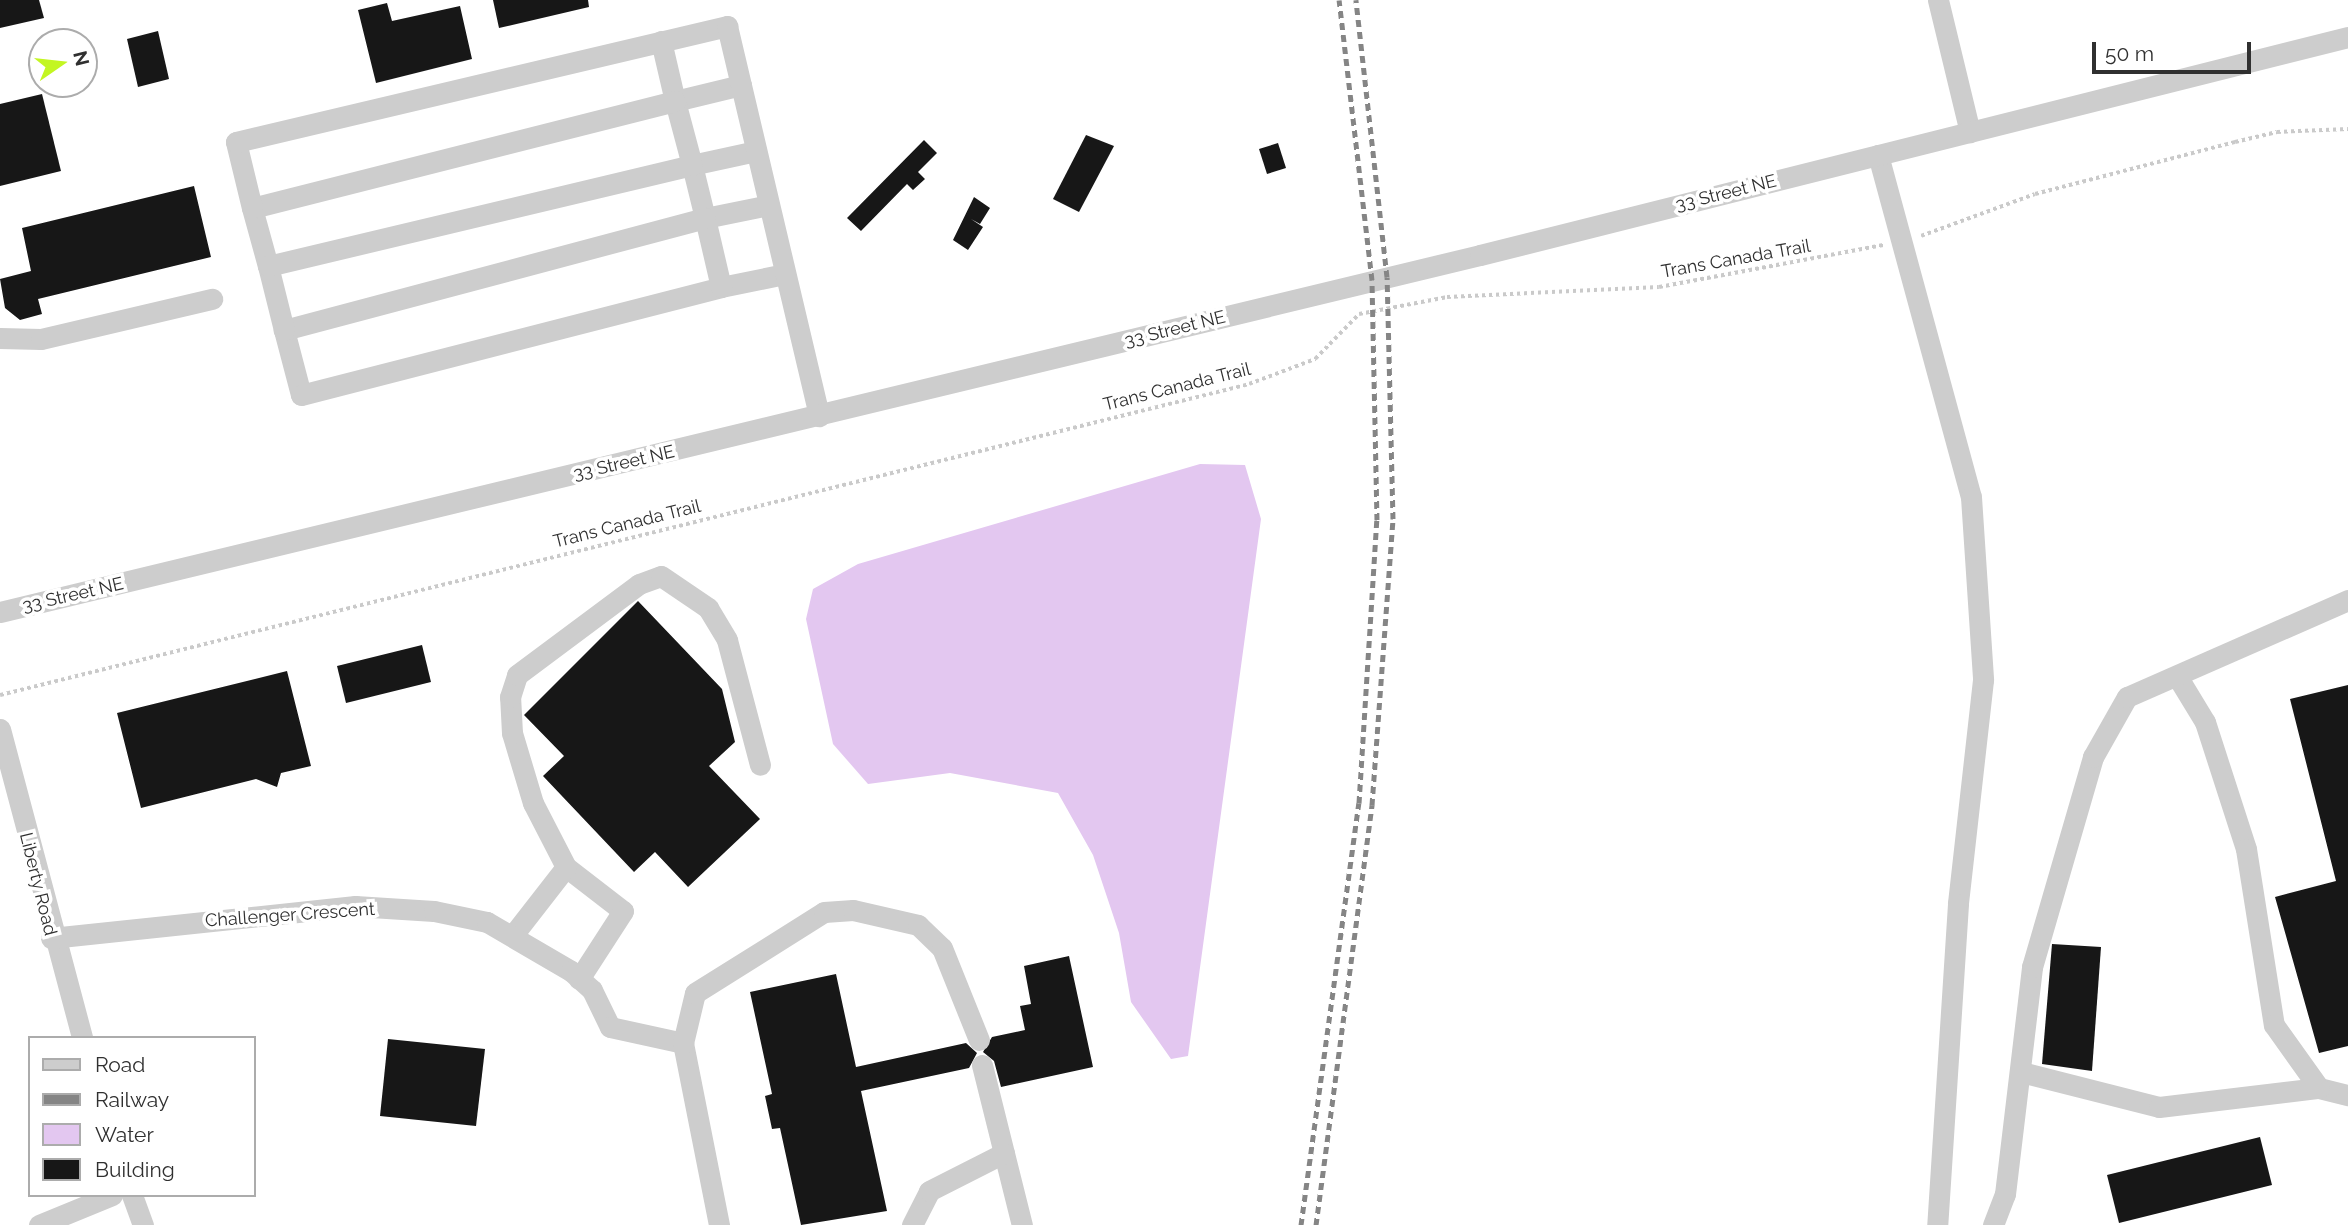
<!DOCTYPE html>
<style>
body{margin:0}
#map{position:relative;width:2348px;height:1225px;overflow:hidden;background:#fff;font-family:Raleway,sans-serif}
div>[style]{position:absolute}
.water>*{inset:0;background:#e3c7f0}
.building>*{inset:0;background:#171717}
.path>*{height:3.5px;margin-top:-1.75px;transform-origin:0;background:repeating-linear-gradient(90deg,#cacaca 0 3.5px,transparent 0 7px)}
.minor>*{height:21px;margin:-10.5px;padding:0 10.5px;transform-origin:10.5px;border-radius:10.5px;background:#cdcdcd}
.rail>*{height:5px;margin-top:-2.5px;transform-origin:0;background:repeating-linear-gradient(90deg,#858585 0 7px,transparent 0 12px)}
span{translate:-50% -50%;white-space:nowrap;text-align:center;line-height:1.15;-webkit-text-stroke:7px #fff;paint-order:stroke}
.street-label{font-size:18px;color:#303030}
.legend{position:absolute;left:28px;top:1036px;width:228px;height:161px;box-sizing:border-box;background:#fff;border:2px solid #acacac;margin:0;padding:9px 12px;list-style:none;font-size:21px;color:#303030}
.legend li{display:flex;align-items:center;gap:14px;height:35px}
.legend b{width:35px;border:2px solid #acacac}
.north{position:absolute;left:28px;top:28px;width:70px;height:70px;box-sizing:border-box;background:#fff;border:2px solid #acacac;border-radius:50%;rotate:76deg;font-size:19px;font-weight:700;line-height:28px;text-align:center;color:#303030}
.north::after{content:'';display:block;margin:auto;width:24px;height:32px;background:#c3f622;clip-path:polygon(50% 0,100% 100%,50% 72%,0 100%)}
.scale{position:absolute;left:2092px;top:42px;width:159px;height:32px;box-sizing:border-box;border:4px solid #303030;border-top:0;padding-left:9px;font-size:21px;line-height:24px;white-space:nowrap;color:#303030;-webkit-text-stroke:5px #fff;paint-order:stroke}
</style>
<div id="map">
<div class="water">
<div style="clip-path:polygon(1200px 464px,1245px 465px,1261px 519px,1188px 1056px,1171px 1059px,1131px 1002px,1119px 933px,1093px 855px,1058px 793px,950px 773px,868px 784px,833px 744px,806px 619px,813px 589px,858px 564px)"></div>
</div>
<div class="building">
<div style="clip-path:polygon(0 0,39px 0,44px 18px,0 28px)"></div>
<div style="clip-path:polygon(493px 0,588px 0,589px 7px,499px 28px)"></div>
<div style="clip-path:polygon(387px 3px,392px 21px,460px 6px,472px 59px,376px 83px,358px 10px)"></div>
<div style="clip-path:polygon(158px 31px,169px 79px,138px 87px,127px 39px)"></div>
<div style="clip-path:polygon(42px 94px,61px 171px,0 186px,0 104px)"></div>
<div style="clip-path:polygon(1086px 135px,1114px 146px,1079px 212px,1053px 199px)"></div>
<div style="clip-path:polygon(924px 140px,937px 153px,918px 172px,925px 179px,913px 190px,907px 184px,861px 231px,847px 218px)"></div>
<div style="clip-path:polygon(1278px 143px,1286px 168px,1267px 174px,1259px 149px)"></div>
<div style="clip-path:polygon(194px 186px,211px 257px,38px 299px,42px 314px,20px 320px,5px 308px,0 279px,31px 271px,22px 228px)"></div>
<div style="clip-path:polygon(974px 197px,990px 208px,980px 224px,971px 219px,983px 227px,968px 250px,953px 240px)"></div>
<div style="clip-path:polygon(638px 601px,722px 689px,735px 742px,709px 766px,760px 819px,688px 887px,655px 852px,634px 872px,543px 776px,564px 756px,524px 715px)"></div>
<div style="clip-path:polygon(422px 645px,431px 682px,346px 703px,337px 666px)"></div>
<div style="clip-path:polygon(287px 671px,311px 766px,281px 773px,277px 787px,256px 779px,141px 808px,117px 713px)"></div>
<div style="clip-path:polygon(2348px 685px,2348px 1046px,2319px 1053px,2275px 897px,2336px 881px,2290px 699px)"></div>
<div style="clip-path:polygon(2052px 944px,2101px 947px,2092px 1071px,2042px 1064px)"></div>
<div style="clip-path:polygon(1069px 956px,1093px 1067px,1001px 1087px,994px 1061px,983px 1052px,992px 1037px,1025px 1030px,1020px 1006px,1031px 1004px,1024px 966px)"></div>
<div style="clip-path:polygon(836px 974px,856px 1067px,966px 1043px,977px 1053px,969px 1068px,861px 1091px,887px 1211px,801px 1225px,780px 1128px,772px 1129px,765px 1096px,772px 1094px,750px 992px)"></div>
<div style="clip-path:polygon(388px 1039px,485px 1049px,476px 1126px,380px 1116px)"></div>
<div style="clip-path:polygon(2260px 1137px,2272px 1185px,2119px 1223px,2107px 1175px)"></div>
</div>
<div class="path">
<div style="left:1921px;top:236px;width:121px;rotate:-20.2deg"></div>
<div style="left:2035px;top:194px;width:207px;rotate:-14.6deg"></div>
<div style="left:2235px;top:142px;width:43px;rotate:-13.4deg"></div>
<div style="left:2277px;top:132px;width:71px;rotate:-2.4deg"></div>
<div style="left:0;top:695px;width:1287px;rotate:-13.98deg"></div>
<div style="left:1249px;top:384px;width:71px;rotate:-20.7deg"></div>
<div style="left:1315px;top:359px;width:63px;rotate:-45.6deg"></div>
<div style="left:1359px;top:314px;width:90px;rotate:-10.9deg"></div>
<div style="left:1447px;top:297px;width:212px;rotate:-2.7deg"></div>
<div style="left:1659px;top:287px;width:228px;rotate:-10.6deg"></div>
</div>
<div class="minor">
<div style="left:1938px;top:0;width:136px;rotate:76.4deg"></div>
<div style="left:661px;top:41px;width:62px;rotate:76.9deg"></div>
<div style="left:675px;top:101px;width:68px;rotate:-13.6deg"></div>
<div style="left:756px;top:151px;width:66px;rotate:167.7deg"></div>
<div style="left:692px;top:165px;width:55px;rotate:76.2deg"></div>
<div style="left:705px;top:218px;width:65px;rotate:-11.5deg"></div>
<div style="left:1878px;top:155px;width:354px;rotate:74.8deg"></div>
<div style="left:1971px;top:497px;width:183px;rotate:86.2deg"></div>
<div style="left:1983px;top:680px;width:225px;rotate:96.4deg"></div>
<div style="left:1958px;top:904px;width:322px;rotate:93.7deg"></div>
<div style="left:252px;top:208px;width:60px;rotate:74.6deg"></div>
<div style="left:721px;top:287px;width:65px;rotate:-11.5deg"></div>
<div style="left:284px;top:330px;width:67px;rotate:75.3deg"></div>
<div style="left:301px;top:395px;width:434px;rotate:-14.4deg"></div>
<div style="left:721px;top:287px;width:71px;rotate:-103.1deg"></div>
<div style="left:705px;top:218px;width:436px;rotate:165.1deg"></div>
<div style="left:284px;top:330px;width:66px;rotate:-104deg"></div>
<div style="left:268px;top:266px;width:436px;rotate:-13.4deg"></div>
<div style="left:692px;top:165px;width:66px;rotate:-104.9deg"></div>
<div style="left:675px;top:101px;width:436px;rotate:165.8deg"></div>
<div style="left:252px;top:208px;width:68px;rotate:-103.6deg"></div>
<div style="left:236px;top:142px;width:505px;rotate:-13.29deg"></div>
<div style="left:727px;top:26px;width:401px;rotate:76.7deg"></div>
<div style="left:0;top:338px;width:41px;rotate:1.4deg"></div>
<div style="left:41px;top:339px;width:176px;rotate:-13.2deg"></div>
<div style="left:0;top:612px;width:1522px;rotate:-13.56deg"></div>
<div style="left:1480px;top:255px;width:895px;rotate:-14.1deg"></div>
<div style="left:2177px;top:676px;width:54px;rotate:58.7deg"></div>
<div style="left:2205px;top:722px;width:133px;rotate:72.1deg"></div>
<div style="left:2246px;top:849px;width:178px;rotate:81deg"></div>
<div style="left:2274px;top:1025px;width:77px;rotate:54.5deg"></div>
<div style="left:2319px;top:1088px;width:30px;rotate:14deg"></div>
<div style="left:0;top:729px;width:320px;rotate:75.1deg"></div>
<div style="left:566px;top:867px;width:72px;rotate:37.7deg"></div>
<div style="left:623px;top:911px;width:81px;rotate:122.9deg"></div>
<div style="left:513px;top:935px;width:86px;rotate:-52.1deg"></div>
<div style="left:566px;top:867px;width:72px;rotate:-117.3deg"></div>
<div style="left:533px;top:803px;width:73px;rotate:-106.7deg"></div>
<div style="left:512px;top:733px;width:36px;rotate:-93deg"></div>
<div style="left:510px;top:697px;width:23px;rotate:-72deg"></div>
<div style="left:517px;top:675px;width:152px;rotate:-36.7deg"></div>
<div style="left:639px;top:584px;width:23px;rotate:-20deg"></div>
<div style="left:661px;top:576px;width:57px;rotate:34.2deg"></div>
<div style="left:708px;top:608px;width:37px;rotate:59deg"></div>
<div style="left:727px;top:640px;width:129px;rotate:75.2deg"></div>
<div style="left:51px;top:938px;width:306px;rotate:-6deg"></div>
<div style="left:355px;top:906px;width:79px;rotate:3.6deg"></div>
<div style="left:434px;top:911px;width:54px;rotate:11.7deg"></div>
<div style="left:487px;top:922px;width:97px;rotate:30.3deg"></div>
<div style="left:571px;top:971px;width:28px;rotate:42deg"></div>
<div style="left:592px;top:990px;width:41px;rotate:64.1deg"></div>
<div style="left:610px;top:1027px;width:75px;rotate:12.4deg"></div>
<div style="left:683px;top:1043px;width:186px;rotate:78.8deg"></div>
<div style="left:683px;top:1043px;width:51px;rotate:-76.5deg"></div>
<div style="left:695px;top:993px;width:152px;rotate:-32.1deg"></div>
<div style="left:824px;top:912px;width:29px;rotate:-4deg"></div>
<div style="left:853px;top:910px;width:67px;rotate:13deg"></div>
<div style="left:918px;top:925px;width:33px;rotate:44deg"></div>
<div style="left:942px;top:948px;width:99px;rotate:68.1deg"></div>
<div style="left:982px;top:1065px;width:165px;rotate:76deg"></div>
<div style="left:2021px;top:1072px;width:142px;rotate:14.2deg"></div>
<div style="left:2159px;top:1107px;width:161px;rotate:-6.8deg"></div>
<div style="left:132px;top:1195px;width:32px;rotate:70deg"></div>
<div style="left:39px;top:1225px;width:79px;rotate:-22.3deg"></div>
<div style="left:912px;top:1225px;width:38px;rotate:-63deg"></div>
<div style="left:929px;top:1191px;width:84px;rotate:-26.9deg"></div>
<div style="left:1993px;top:1225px;width:33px;rotate:-69deg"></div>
<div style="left:2005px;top:1194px;width:229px;rotate:-83.2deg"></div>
<div style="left:2032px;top:967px;width:219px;rotate:-73.8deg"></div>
<div style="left:2093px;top:757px;width:69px;rotate:-60.5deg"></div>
<div style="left:2127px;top:697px;width:241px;rotate:-23.7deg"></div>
</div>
<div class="rail">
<div style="left:1301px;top:1225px;width:426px;rotate:-82.2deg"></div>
<div style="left:1359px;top:803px;width:284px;rotate:-86.4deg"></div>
<div style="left:1377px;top:520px;width:240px;rotate:-91.2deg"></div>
<div style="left:1372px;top:280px;width:282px;rotate:-96.7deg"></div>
<div style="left:1316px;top:1225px;width:424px;rotate:-82.4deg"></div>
<div style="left:1372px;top:805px;width:287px;rotate:-85.8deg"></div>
<div style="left:1393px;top:519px;width:242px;rotate:-91.4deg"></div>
<div style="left:1387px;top:277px;width:279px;rotate:-96.4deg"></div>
</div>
<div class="street-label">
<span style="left:1726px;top:193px;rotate:-14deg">33 Street NE</span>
<span style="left:1736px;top:259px;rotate:-10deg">Trans Canada Trail</span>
<span style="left:1175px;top:329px;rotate:-14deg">33 Street NE</span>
<span style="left:1177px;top:387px;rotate:-14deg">Trans Canada Trail</span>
<span style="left:624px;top:463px;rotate:-13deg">33 Street NE</span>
<span style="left:627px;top:524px;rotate:-14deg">Trans Canada Trail</span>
<span style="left:73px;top:595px;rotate:-13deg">33 Street NE</span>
<span style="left:38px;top:884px;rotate:76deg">Liberty Road</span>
<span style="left:290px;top:915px;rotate:-4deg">Challenger Crescent</span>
</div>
<ul class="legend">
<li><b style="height:9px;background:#cdcdcd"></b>Road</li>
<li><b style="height:9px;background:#858585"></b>Railway</li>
<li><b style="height:19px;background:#e3c7f0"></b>Water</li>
<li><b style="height:19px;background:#171717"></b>Building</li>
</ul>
<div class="north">N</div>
<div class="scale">50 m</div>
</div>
